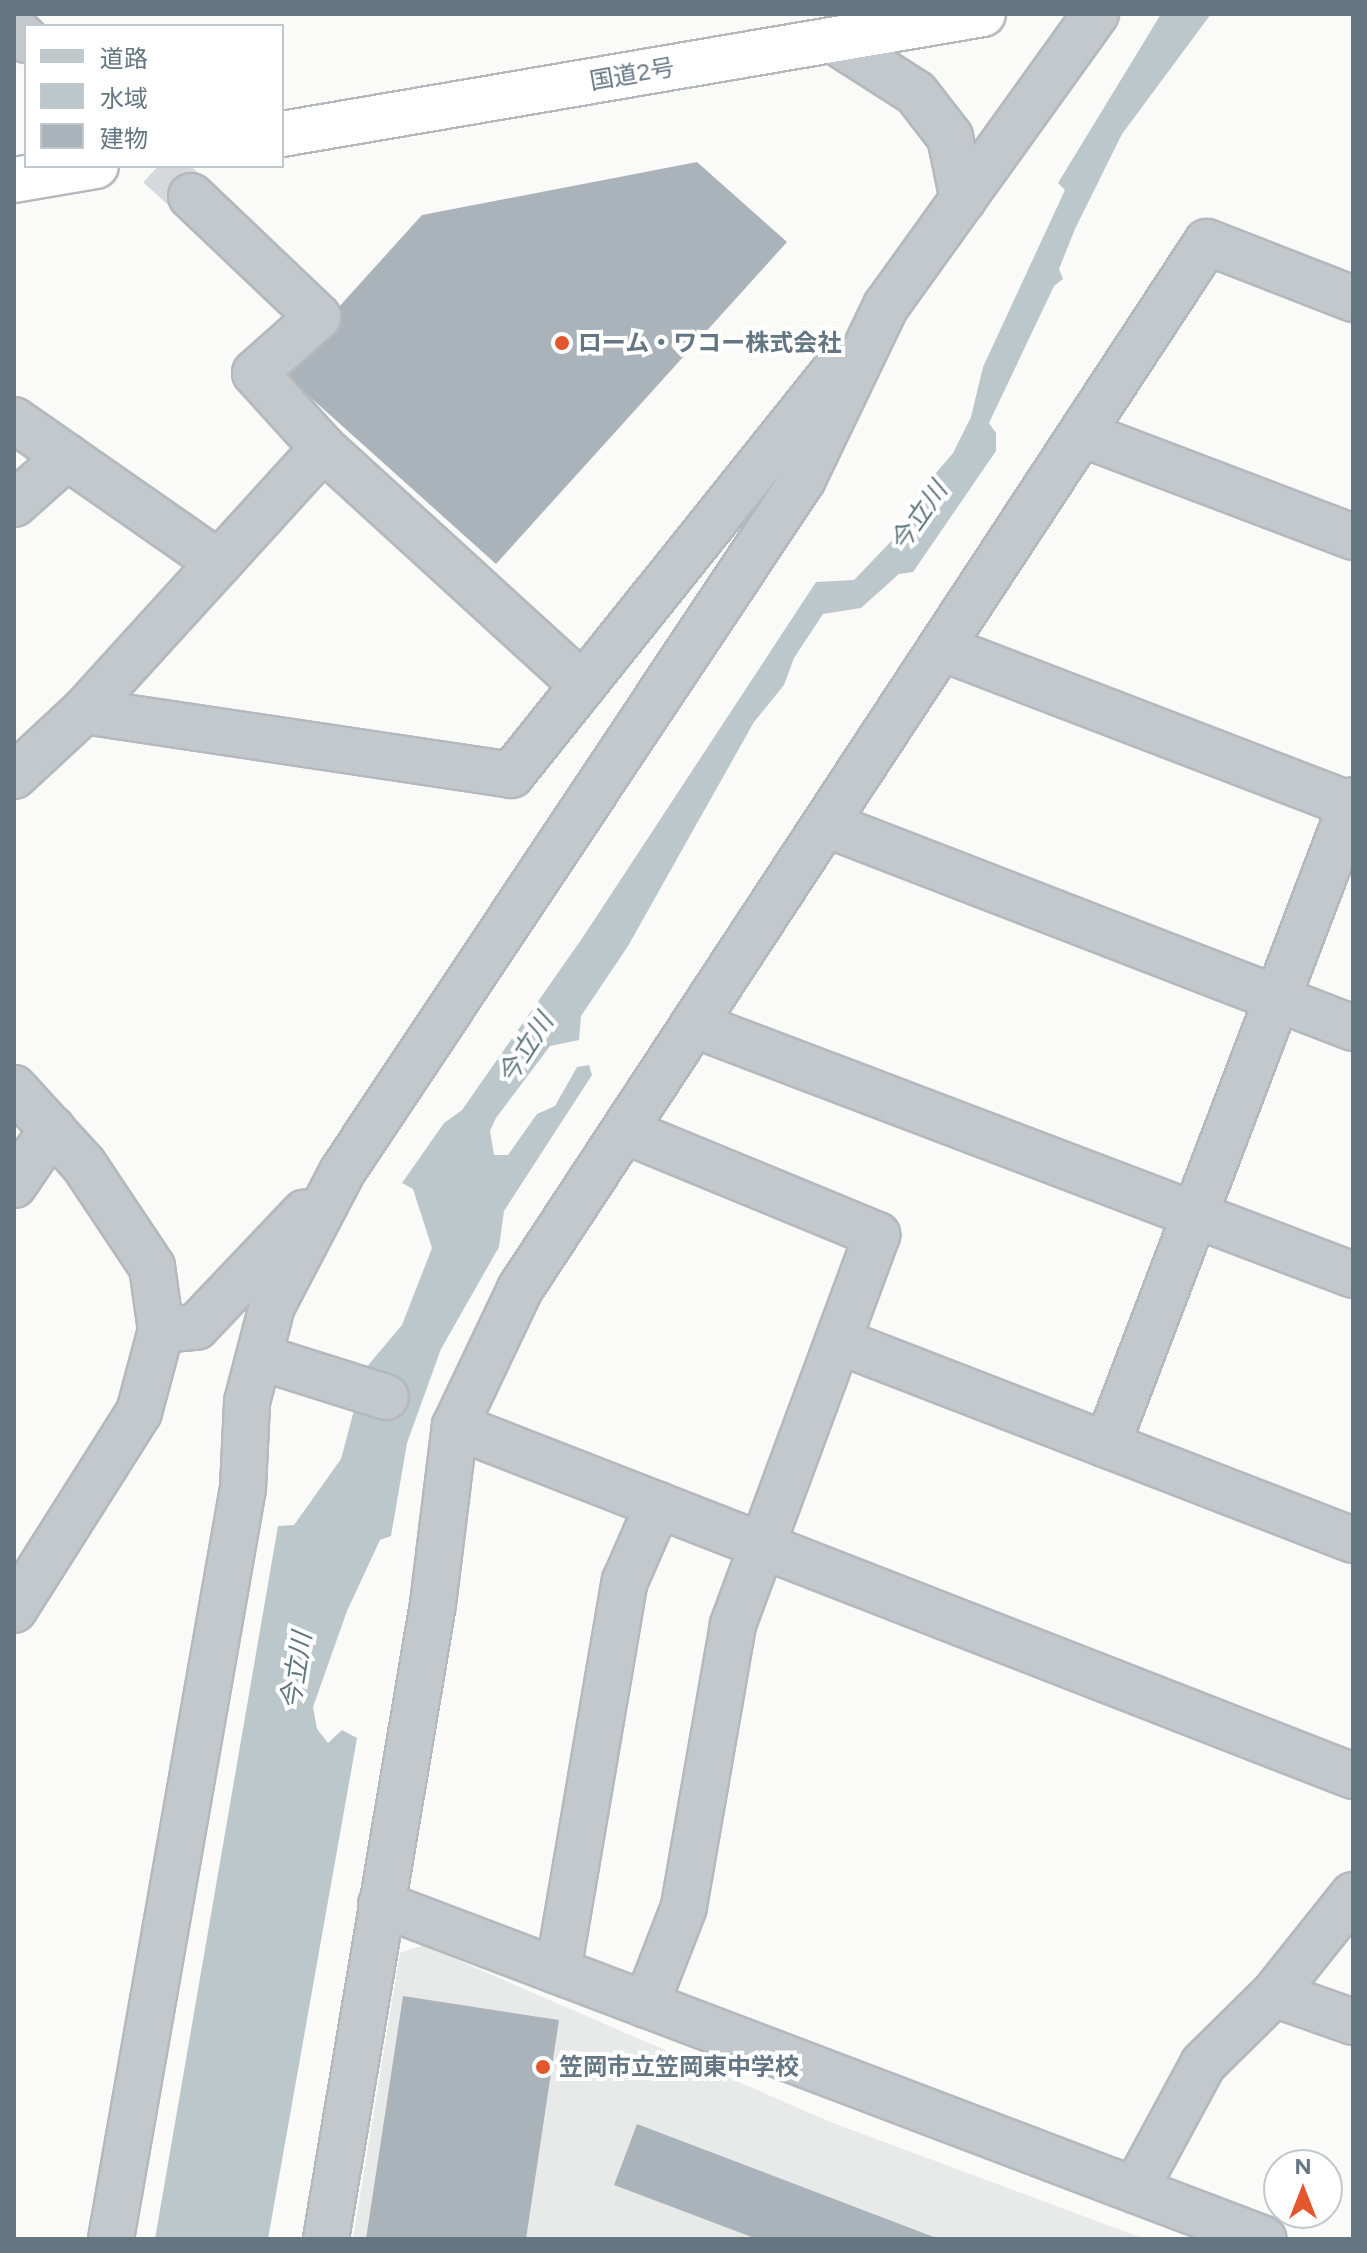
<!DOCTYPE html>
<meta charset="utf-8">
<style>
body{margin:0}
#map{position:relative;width:1367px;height:2253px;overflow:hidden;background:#fafaf8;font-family:Figtree,"Noto Sans JP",sans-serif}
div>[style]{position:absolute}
.built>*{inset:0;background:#e8e9e9}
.water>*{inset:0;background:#bbc7cb}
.building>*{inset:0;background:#aab3b9}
.minor-tunnel>*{height:44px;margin-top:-22px;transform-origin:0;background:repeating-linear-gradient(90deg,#d5d9db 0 44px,transparent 0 66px)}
.roads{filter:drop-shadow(2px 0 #b4b9bd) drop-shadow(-2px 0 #b4b9bd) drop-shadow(0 2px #b4b9bd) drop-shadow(0 -2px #b4b9bd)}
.minor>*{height:44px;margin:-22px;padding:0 22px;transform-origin:22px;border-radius:22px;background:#c3c8cc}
.highway>*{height:44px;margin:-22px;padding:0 22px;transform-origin:22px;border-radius:22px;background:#fff}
.dots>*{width:22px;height:22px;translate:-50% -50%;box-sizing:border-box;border:4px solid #fff;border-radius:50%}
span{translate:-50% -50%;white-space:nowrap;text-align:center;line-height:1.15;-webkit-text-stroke:8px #fff;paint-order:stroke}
.street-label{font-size:24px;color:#657683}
.poi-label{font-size:24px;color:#657683;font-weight:700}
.left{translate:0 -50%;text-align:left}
.water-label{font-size:26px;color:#60757c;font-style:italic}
.frame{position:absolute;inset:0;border:16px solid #657683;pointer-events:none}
.legend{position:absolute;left:24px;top:24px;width:260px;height:144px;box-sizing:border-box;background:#fff;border:2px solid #c1c8cd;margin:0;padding:10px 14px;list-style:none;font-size:24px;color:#657683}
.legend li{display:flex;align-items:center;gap:16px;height:40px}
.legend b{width:40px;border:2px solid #c1c8cd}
.north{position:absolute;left:1263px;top:2149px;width:80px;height:80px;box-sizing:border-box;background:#fff;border:2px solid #c1c8cd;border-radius:50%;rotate:0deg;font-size:22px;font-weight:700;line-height:32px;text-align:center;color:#657683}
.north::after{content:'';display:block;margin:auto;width:28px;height:36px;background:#e4572e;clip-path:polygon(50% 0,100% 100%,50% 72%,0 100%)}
</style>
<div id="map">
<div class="built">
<div style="clip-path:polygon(423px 1945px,833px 2123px,1145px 2239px,353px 2239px,400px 1953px)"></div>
</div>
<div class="water">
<div style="clip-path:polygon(1161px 14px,1211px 14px,1122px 134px,1075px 229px,1059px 269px,1063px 279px,1054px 286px,989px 423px,996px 433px,996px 451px,913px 572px,899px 574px,861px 608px,823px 614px,794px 658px,784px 685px,754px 722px,628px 946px,581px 1016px,579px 1040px,550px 1046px,496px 1118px,490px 1131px,494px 1155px,508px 1155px,537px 1114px,555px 1106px,577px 1067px,589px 1065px,592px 1075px,504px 1211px,499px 1247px,441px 1349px,407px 1443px,391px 1536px,380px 1540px,347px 1611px,313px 1707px,317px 1729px,328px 1743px,342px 1730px,357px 1738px,268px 2239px,155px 2239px,278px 1526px,294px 1525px,341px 1459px,365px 1369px,402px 1325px,432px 1248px,413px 1189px,402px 1183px,444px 1123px,462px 1110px,583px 937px,816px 582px,854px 580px,903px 529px,926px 485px,953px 453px,971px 417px,983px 367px,1065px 190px,1058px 183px)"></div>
</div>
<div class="building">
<div style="clip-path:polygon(697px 162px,787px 242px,496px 564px,281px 371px,422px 215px)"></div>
<div style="clip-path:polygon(403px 1996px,559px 2020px,526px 2239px,366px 2239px)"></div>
<div style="clip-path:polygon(637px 2124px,939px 2239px,757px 2239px,614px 2185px)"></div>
</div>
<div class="minor-tunnel">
<div style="left:158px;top:166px;width:45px;rotate:42.3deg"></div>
</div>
<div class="roads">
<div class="minor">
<div style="left:14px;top:29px;width:16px;rotate:43deg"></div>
<div style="left:833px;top:40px;width:98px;rotate:32.6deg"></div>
<div style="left:916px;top:93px;width:56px;rotate:52.3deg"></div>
<div style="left:950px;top:137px;width:64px;rotate:78.3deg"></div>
<div style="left:191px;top:196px;width:175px;rotate:43.6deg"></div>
<div style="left:318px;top:317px;width:84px;rotate:138.4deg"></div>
<div style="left:255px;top:373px;width:101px;rotate:47.8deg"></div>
<div style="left:14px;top:420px;width:250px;rotate:34.9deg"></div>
<div style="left:1082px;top:434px;width:290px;rotate:20.8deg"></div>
<div style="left:14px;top:504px;width:71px;rotate:-41.6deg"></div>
<div style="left:942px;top:648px;width:440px;rotate:21deg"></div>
<div style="left:84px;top:711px;width:355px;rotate:-47.7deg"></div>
<div style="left:323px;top:448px;width:352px;rotate:42.4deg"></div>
<div style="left:14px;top:776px;width:96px;rotate:-42.9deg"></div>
<div style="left:84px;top:711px;width:432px;rotate:8.5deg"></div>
<div style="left:511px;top:775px;width:526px;rotate:-51.32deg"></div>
<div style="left:828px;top:825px;width:563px;rotate:21.14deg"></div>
<div style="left:695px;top:1025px;width:704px;rotate:20.8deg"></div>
<div style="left:14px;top:1088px;width:104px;rotate:47.7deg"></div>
<div style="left:84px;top:1165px;width:123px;rotate:56.3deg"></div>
<div style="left:152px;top:1267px;width:64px;rotate:81.9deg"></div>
<div style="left:161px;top:1330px;width:85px;rotate:105deg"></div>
<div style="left:139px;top:1412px;width:234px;rotate:122.3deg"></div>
<div style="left:625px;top:1131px;width:273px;rotate:22.4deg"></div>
<div style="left:877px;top:1235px;width:416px;rotate:110.3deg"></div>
<div style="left:733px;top:1625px;width:286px;rotate:99.9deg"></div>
<div style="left:684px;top:1907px;width:105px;rotate:111.2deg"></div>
<div style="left:14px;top:1185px;width:68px;rotate:-55.8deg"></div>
<div style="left:161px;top:1330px;width:35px;rotate:-5deg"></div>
<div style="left:196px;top:1327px;width:158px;rotate:-46.5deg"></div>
<div style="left:838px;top:1341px;width:552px;rotate:21.13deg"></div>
<div style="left:259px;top:1357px;width:133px;rotate:17.5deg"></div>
<div style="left:455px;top:1426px;width:964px;rotate:21.29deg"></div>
<div style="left:1107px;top:1445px;width:690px;rotate:-69.12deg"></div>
<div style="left:381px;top:1904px;width:944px;rotate:20.78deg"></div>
<div style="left:558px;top:1971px;width:396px;rotate:-80.3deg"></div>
<div style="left:625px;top:1581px;width:83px;rotate:-66.5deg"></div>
<div style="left:1274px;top:1994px;width:84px;rotate:19.5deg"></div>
<div style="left:1135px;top:2190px;width:143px;rotate:-61.6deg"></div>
<div style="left:1203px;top:2064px;width:100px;rotate:-44.6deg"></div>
<div style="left:1274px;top:1994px;width:127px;rotate:-51.4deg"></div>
<div style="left:111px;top:2239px;width:763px;rotate:-80.03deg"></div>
<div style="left:243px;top:1488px;width:86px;rotate:-87.3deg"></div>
<div style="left:247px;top:1402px;width:99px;rotate:-75.4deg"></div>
<div style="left:272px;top:1306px;width:151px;rotate:-62.4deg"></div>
<div style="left:342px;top:1172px;width:832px;rotate:-56.37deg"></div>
<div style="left:803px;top:479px;width:192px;rotate:-64.4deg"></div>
<div style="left:886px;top:306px;width:360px;rotate:-54.3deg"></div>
<div style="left:326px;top:2239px;width:644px;rotate:-80.44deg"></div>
<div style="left:433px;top:1604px;width:179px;rotate:-83deg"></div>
<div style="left:455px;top:1426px;width:152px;rotate:-64.6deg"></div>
<div style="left:520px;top:1289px;width:1252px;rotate:-56.73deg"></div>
<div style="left:1207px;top:242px;width:157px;rotate:21.3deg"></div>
</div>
<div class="highway">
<div style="left:282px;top:134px;width:711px;rotate:-9.71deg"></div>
<div style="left:14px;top:180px;width:83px;rotate:-9.7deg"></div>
</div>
</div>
<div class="dots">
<div style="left:562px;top:343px;background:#e4572e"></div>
<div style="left:543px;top:2067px;background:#e4572e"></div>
</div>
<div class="street-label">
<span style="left:632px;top:74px;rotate:-10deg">国道2号</span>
</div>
<div class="poi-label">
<span class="left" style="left:578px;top:343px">ローム・ワコー株式会社</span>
<span class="left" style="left:559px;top:2067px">笠岡市立笠岡東中学校</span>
</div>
<div class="water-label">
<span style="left:919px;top:517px;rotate:-55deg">今立川</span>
<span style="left:526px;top:1049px;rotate:-57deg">今立川</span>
<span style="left:297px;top:1671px;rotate:-81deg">今立川</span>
</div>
<div class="frame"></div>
<ul class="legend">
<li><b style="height:10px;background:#c3c8cc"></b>道路</li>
<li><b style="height:22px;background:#bbc7cb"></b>水域</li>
<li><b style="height:22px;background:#aab3b9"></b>建物</li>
</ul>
<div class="north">N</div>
</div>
